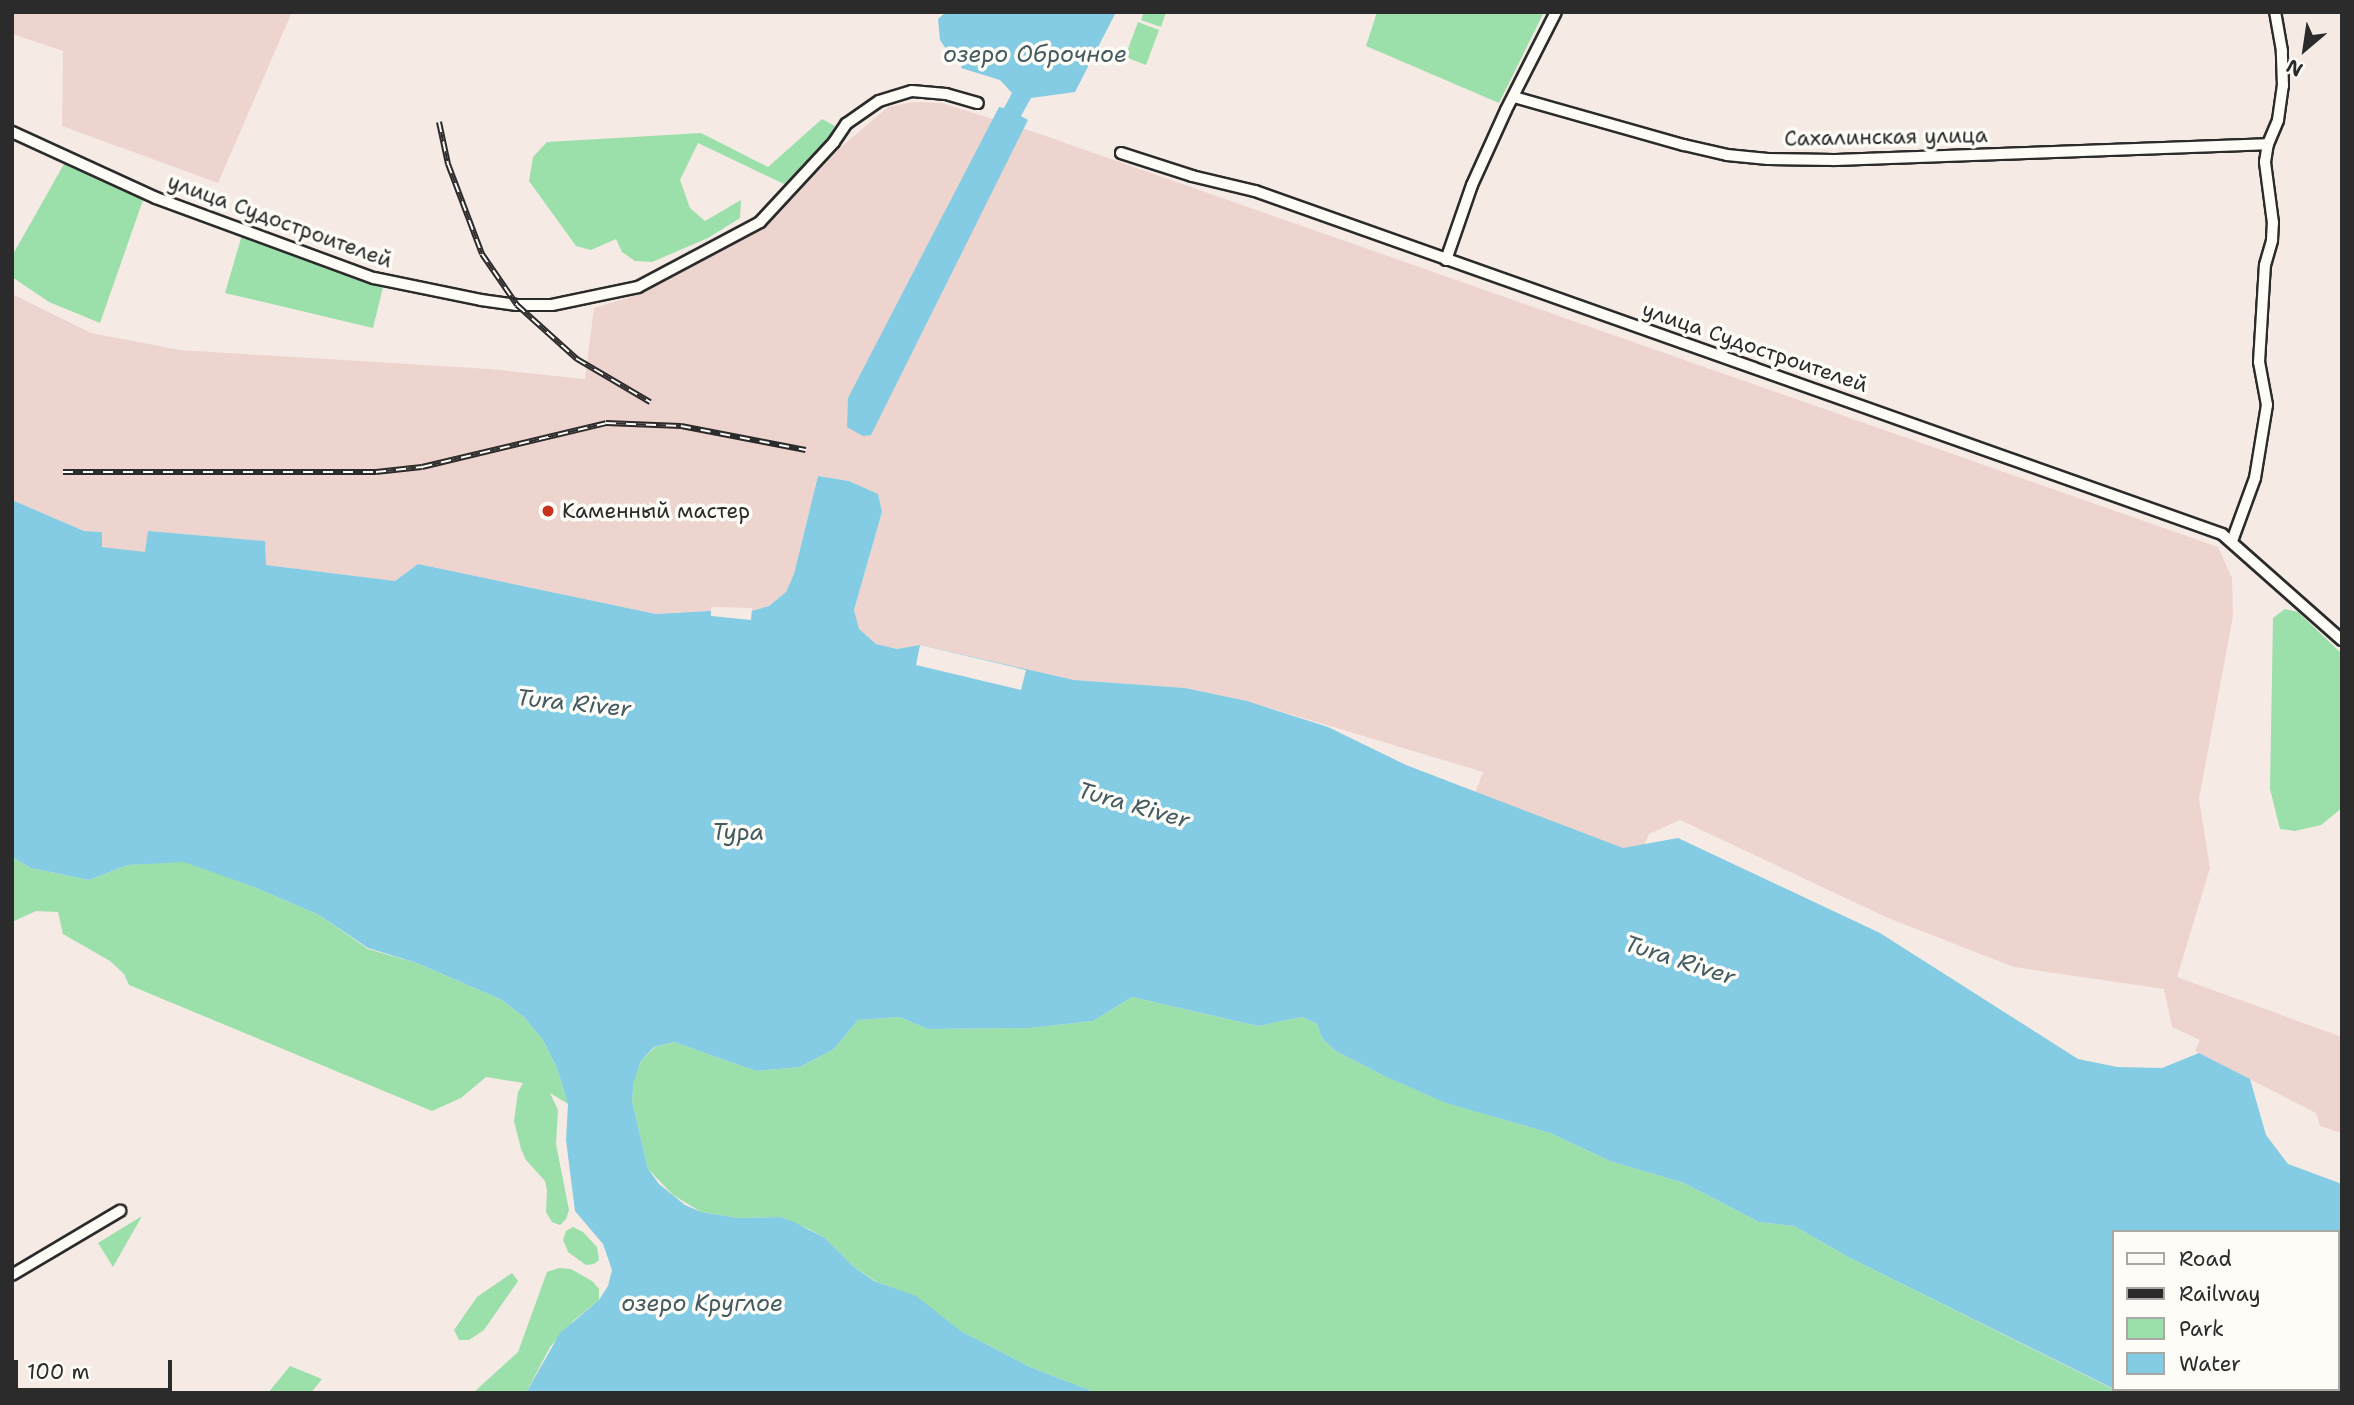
<!DOCTYPE html>
<meta charset="utf-8">
<style>
body{margin:0}
#map{position:relative;width:2354px;height:1405px;overflow:hidden;background:#f6eae5;font-family:"Shantell Sans",sans-serif}
div>[style]{position:absolute}
.built>*{inset:0;background:#eed4cf}
.green>*{inset:0;background:#9be0ab}
.water>*{inset:0;background:#83cce4}
.pier>*{inset:0;background:#f6eae5}
.roads{filter:drop-shadow(2px 0 #2b2b2b) drop-shadow(-2px 0 #2b2b2b) drop-shadow(0 2px #2b2b2b) drop-shadow(0 -2px #2b2b2b)}
.minor>*{height:10px;margin:-5px;padding:0 5px;transform-origin:5px;border-radius:5px;background:#fdfcf7}
.rail>*{height:6px;margin-top:-3px;transform-origin:0;background:repeating-linear-gradient(90deg,#fdfcf7 0 10px,#2b2b2b 0 20px);box-sizing:border-box;border-block:2px solid #2b2b2b}
.dots>*{width:19px;height:19px;translate:-50% -50%;box-sizing:border-box;border:4px solid #fdfcf7;border-radius:50%}
span{translate:-50% -50%;white-space:nowrap;text-align:center;line-height:1.15;-webkit-text-stroke:7px #fdfcf7;paint-order:stroke}
.street-label{font-size:21px;color:#2b2b2b}
.poi-label{font-size:21px;color:#2b2b2b}
.left{translate:0 -50%;text-align:left}
.water-label{font-size:23px;color:#455b62;font-style:italic}
.frame{position:absolute;inset:0;border:14px solid #2b2b2b;pointer-events:none}
.legend{position:absolute;left:2112px;top:1230px;width:228px;height:161px;box-sizing:border-box;background:#fdfcf7;border:2px solid #a9a8a5;margin:0;padding:9px 12px;list-style:none;font-size:21px;color:#2b2b2b}
.legend li{display:flex;align-items:center;gap:14px;height:35px}
.legend b{width:35px;border:2px solid #a9a8a5}
.north{position:absolute;left:2270px;top:14px;width:70px;height:70px;-webkit-text-stroke:5px #fdfcf7;paint-order:stroke;rotate:209deg;font-size:19px;font-weight:700;line-height:28px;text-align:center;color:#2b2b2b}
.north::after{content:'';display:block;margin:auto;width:24px;height:32px;background:#2b2b2b;clip-path:polygon(50% 0,100% 100%,50% 72%,0 100%)}
.scale{position:absolute;left:14px;top:1360px;width:158px;height:32px;box-sizing:border-box;border:4px solid #2b2b2b;border-top:0;padding-left:9px;font-size:21px;line-height:24px;white-space:nowrap;color:#2b2b2b;-webkit-text-stroke:5px #fdfcf7;paint-order:stroke}
</style>
<div id="map">
<div class="built">
<div style="clip-path:polygon(12px 12px,292px 12px,218px 183px,62px 126px,63px 51px,12px 34px)"></div>
<div style="clip-path:polygon(913px 102px,942px 103px,1037px 133px,2218px 547px,2232px 578px,2233px 616px,2199px 799px,2210px 868px,2177px 977px,2342px 1037px,2342px 1133px,2320px 1126px,2316px 1113px,2195px 1051px,2200px 1040px,2172px 1027px,2164px 989px,2014px 967px,1888px 918px,1680px 820px,1649px 834px,1635px 865px,1471px 804px,1483px 772px,1247px 701px,1185px 688px,1074px 680px,920px 645px,897px 649px,876px 644px,859px 629px,854px 610px,882px 512px,878px 494px,849px 481px,818px 476px,794px 574px,786px 592px,769px 606px,748px 612px,709px 611px,656px 614px,418px 564px,395px 581px,265px 565px,265px 541px,148px 531px,146px 553px,101px 547px,102px 532px,84px 531px,12px 500px,12px 294px,91px 333px,180px 350px,490px 369px,585px 379px,594px 308px,643px 293px,767px 226px,840px 148px,888px 107px)"></div>
</div>
<div class="green">
<div style="clip-path:polygon(1144px 12px,1166px 12px,1161px 27px,1141px 20px)"></div>
<div style="clip-path:polygon(1377px 12px,1544px 12px,1499px 103px,1366px 46px)"></div>
<div style="clip-path:polygon(1138px 22px,1159px 30px,1146px 65px,1125px 57px)"></div>
<div style="clip-path:polygon(822px 119px,835px 126px,830px 139px,784px 184px,698px 143px,680px 180px,690px 208px,705px 221px,741px 200px,740px 218px,708px 238px,652px 262px,635px 261px,622px 252px,616px 239px,591px 250px,576px 246px,529px 181px,533px 157px,547px 142px,701px 133px,768px 167px)"></div>
<div style="clip-path:polygon(64px 164px,143px 200px,100px 323px,49px 302px,12px 277px,12px 256px)"></div>
<div style="clip-path:polygon(242px 235px,383px 287px,373px 328px,225px 293px)"></div>
<div style="clip-path:polygon(2285px 609px,2298px 612px,2342px 654px,2342px 808px,2321px 825px,2295px 831px,2280px 829px,2270px 789px,2273px 618px)"></div>
<div style="clip-path:polygon(12px 857px,31px 868px,89px 880px,128px 865px,184px 861px,254px 887px,319px 915px,368px 949px,417px 963px,502px 1000px,524px 1017px,543px 1040px,557px 1068px,568px 1104px,550px 1093px,558px 1110px,556px 1144px,569px 1210px,566px 1219px,560px 1225px,552px 1222px,546px 1212px,547px 1190px,545px 1181px,526px 1160px,521px 1149px,514px 1121px,518px 1092px,523px 1083px,486px 1077px,461px 1098px,432px 1111px,129px 985px,124px 974px,110px 961px,63px 934px,58px 912px,36px 911px,12px 922px)"></div>
<div style="clip-path:polygon(1132px 997px,1258px 1026px,1302px 1017px,1317px 1024px,1322px 1038px,1334px 1050px,1384px 1076px,1447px 1103px,1550px 1133px,1610px 1161px,1684px 1183px,1759px 1222px,1794px 1226px,1850px 1258px,2121px 1393px,1097px 1393px,1030px 1367px,961px 1331px,916px 1297px,875px 1281px,854px 1267px,825px 1238px,809px 1229px,780px 1217px,738px 1218px,701px 1212px,673px 1195px,648px 1169px,632px 1101px,634px 1080px,641px 1061px,655px 1047px,674px 1042px,756px 1071px,800px 1067px,834px 1049px,858px 1020px,899px 1017px,928px 1029px,1030px 1028px,1093px 1021px)"></div>
<div style="clip-path:polygon(142px 1216px,113px 1267px,98px 1243px)"></div>
<div style="clip-path:polygon(573px 1227px,583px 1232px,597px 1247px,599px 1260px,594px 1264px,586px 1265px,568px 1252px,563px 1240px,566px 1231px)"></div>
<div style="clip-path:polygon(559px 1268px,571px 1269px,592px 1281px,599px 1289px,599px 1300px,573px 1321px,550px 1347px,526px 1393px,473px 1393px,518px 1352px,547px 1272px)"></div>
<div style="clip-path:polygon(512px 1273px,518px 1281px,484px 1330px,469px 1340px,459px 1340px,454px 1330px,477px 1297px)"></div>
<div style="clip-path:polygon(290px 1366px,322px 1379px,311px 1393px,268px 1393px)"></div>
</div>
<div class="water">
<div style="clip-path:polygon(946px 12px,1116px 12px,1075px 92px,1031px 98px,1021px 116px,1028px 120px,871px 435px,863px 436px,847px 427px,848px 398px,999px 107px,1004px 108px,1012px 93px,1000px 80px,961px 68px,965px 55px,947px 50px,940px 40px,938px 19px)"></div>
<div style="clip-path:polygon(818px 476px,849px 481px,878px 494px,882px 512px,854px 610px,859px 629px,876px 644px,897px 649px,920px 645px,1074px 680px,1185px 688px,1247px 701px,1328px 727px,1406px 765px,1623px 848px,1678px 838px,1880px 933px,2078px 1059px,2117px 1067px,2162px 1068px,2199px 1053px,2250px 1079px,2266px 1135px,2288px 1164px,2342px 1184px,2342px 1393px,2121px 1393px,2114px 1389px,2338px 1389px,2338px 1232px,2114px 1232px,2114px 1389px,1850px 1258px,1794px 1226px,1759px 1222px,1684px 1183px,1610px 1161px,1550px 1133px,1446px 1103px,1384px 1076px,1334px 1050px,1322px 1038px,1317px 1024px,1302px 1017px,1258px 1026px,1132px 997px,1093px 1021px,1030px 1028px,928px 1029px,899px 1017px,858px 1020px,834px 1049px,800px 1067px,756px 1071px,674px 1042px,654px 1047px,641px 1061px,634px 1081px,632px 1101px,648px 1169px,659px 1184px,685px 1205px,701px 1212px,738px 1218px,780px 1217px,794px 1222px,825px 1238px,854px 1267px,874px 1281px,916px 1296px,961px 1331px,1030px 1367px,1097px 1393px,526px 1393px,560px 1333px,599px 1300px,608px 1286px,612px 1270px,603px 1244px,575px 1211px,566px 1140px,568px 1104px,557px 1068px,543px 1040px,524px 1017px,502px 1000px,417px 963px,368px 948px,319px 915px,254px 887px,184px 862px,128px 865px,89px 880px,31px 868px,12px 857px,12px 500px,84px 531px,102px 532px,102px 547px,145px 552px,148px 531px,265px 541px,266px 565px,395px 581px,418px 564px,656px 614px,709px 611px,748px 612px,769px 606px,786px 592px,794px 574px)"></div>
</div>
<div class="pier">
<div style="clip-path:polygon(711px 607px,752px 608px,751px 620px,711px 616px)"></div>
<div style="clip-path:polygon(920px 645px,1026px 670px,1021px 690px,916px 665px)"></div>
</div>
<div class="roads">
<div class="minor">
<div style="left:1514px;top:97px;width:177px;rotate:15.8deg"></div>
<div style="left:1684px;top:145px;width:44px;rotate:13.1deg"></div>
<div style="left:1727px;top:155px;width:41px;rotate:5.6deg"></div>
<div style="left:1768px;top:159px;width:66px;rotate:0.9deg"></div>
<div style="left:1834px;top:160px;width:434px;rotate:-2.1deg"></div>
<div style="left:12px;top:132px;width:158px;rotate:24.6deg"></div>
<div style="left:156px;top:198px;width:232px;rotate:20.2deg"></div>
<div style="left:374px;top:278px;width:109px;rotate:11.6deg"></div>
<div style="left:481px;top:300px;width:36px;rotate:8deg"></div>
<div style="left:517px;top:305px;width:35px"></div>
<div style="left:552px;top:305px;width:88px;rotate:-11.8deg"></div>
<div style="left:638px;top:287px;width:138px;rotate:-28deg"></div>
<div style="left:760px;top:222px;width:109px;rotate:-47.2deg"></div>
<div style="left:834px;top:142px;width:22px;rotate:-56deg"></div>
<div style="left:846px;top:124px;width:40px;rotate:-34.9deg"></div>
<div style="left:879px;top:101px;width:34px;rotate:-17deg"></div>
<div style="left:912px;top:91px;width:34px;rotate:5deg"></div>
<div style="left:946px;top:94px;width:33px;rotate:16deg"></div>
<div style="left:1121px;top:153px;width:75px;rotate:17.9deg"></div>
<div style="left:1192px;top:176px;width:65px;rotate:13.4deg"></div>
<div style="left:1255px;top:191px;width:1026px;rotate:19.53deg"></div>
<div style="left:2222px;top:534px;width:160px;rotate:41.5deg"></div>
<div style="left:1446px;top:260px;width:79px;rotate:-70.9deg"></div>
<div style="left:1472px;top:185px;width:82px;rotate:-65.6deg"></div>
<div style="left:1506px;top:110px;width:110px;rotate:-63deg"></div>
<div style="left:2232px;top:541px;width:67px;rotate:-69.9deg"></div>
<div style="left:2255px;top:478px;width:74px;rotate:-80.7deg"></div>
<div style="left:2267px;top:405px;width:44px;rotate:-100.5deg"></div>
<div style="left:2259px;top:362px;width:97px;rotate:-86.5deg"></div>
<div style="left:2265px;top:265px;width:26px;rotate:-74deg"></div>
<div style="left:2272px;top:240px;width:17px;rotate:-87deg"></div>
<div style="left:2273px;top:223px;width:62px;rotate:-97.5deg"></div>
<div style="left:2265px;top:162px;width:18px;rotate:-81deg"></div>
<div style="left:2268px;top:144px;width:26px;rotate:-67deg"></div>
<div style="left:2278px;top:120px;width:34px;rotate:-82deg"></div>
<div style="left:2283px;top:86px;width:35px;rotate:-92deg"></div>
<div style="left:2282px;top:51px;width:40px;rotate:-100deg"></div>
<div style="left:12px;top:1275px;width:126px;rotate:-30.7deg"></div>
</div>
</div>
<div class="rail">
<div style="left:439px;top:122px;width:43px;rotate:77.9deg"></div>
<div style="left:448px;top:164px;width:96px;rotate:69.3deg"></div>
<div style="left:482px;top:254px;width:62px;rotate:55.5deg"></div>
<div style="left:517px;top:305px;width:81px;rotate:42deg"></div>
<div style="left:577px;top:359px;width:85px;rotate:30.5deg"></div>
<div style="left:63px;top:472px;width:313px"></div>
<div style="left:376px;top:472px;width:46px;rotate:-6.2deg"></div>
<div style="left:422px;top:467px;width:189px;rotate:-13.4deg"></div>
<div style="left:606px;top:423px;width:75px;rotate:2.3deg"></div>
<div style="left:681px;top:426px;width:127px;rotate:10.9deg"></div>
</div>
<div class="dots">
<div style="left:548px;top:511px;background:#c8321e"></div>
</div>
<div class="street-label">
<span style="left:1886px;top:137px;rotate:-1deg">Сахалинская улица</span>
<span style="left:280px;top:221px;rotate:20deg">улица Судостроителей</span>
<span style="left:1755px;top:347px;rotate:19deg">улица Судостроителей</span>
</div>
<div class="poi-label">
<span class="left" style="left:562px;top:511px">Каменный мастер</span>
</div>
<div class="water-label">
<span style="left:1035px;top:54px">озеро Оброчное</span>
<span style="left:574px;top:703px;rotate:6deg">Tura River</span>
<span style="left:1134px;top:805px;rotate:16deg">Tura River</span>
<span style="left:738px;top:832px">Тура</span>
<span style="left:1680px;top:960px;rotate:18deg">Tura River</span>
<span style="left:702px;top:1303px">озеро Круглое</span>
</div>
<div class="frame"></div>
<ul class="legend">
<li><b style="height:9px;background:#fdfcf7"></b>Road</li>
<li><b style="height:9px;background:#2b2b2b"></b>Railway</li>
<li><b style="height:19px;background:#9be0ab"></b>Park</li>
<li><b style="height:19px;background:#83cce4"></b>Water</li>
</ul>
<div class="north">N</div>
<div class="scale">100 m</div>
</div>
